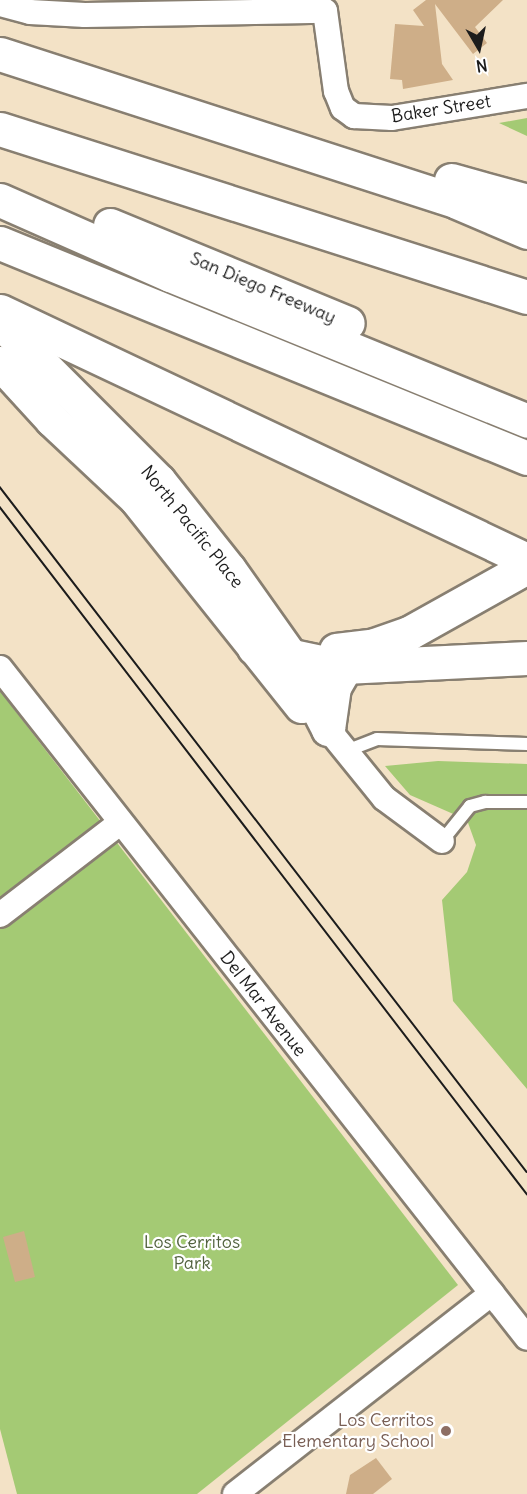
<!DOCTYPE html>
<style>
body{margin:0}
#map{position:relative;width:527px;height:1494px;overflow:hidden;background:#f3e2c6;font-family:Delius,sans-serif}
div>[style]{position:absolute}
.green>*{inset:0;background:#a4ca74}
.building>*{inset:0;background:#ceae88}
.roads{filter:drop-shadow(2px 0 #887f71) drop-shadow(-2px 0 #887f71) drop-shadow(0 2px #887f71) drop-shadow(0 -2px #887f71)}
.service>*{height:12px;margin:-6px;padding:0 6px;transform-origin:6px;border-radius:6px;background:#fff}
.minor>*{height:24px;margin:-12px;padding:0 12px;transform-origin:12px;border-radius:12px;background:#fff}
.secondary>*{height:33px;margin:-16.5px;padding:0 16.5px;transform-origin:16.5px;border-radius:16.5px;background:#fff}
.motorway>*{height:33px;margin:-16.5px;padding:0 16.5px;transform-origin:16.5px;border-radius:16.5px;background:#fff}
.tram>*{height:1.5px;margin:-0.75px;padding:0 0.75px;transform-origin:0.75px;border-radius:0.75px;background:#1c1c1c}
.dots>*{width:16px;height:16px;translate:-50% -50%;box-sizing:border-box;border:3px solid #fff;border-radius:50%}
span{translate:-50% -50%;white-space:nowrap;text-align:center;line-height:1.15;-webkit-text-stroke:4.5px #fff;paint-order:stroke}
.street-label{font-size:18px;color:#1c1c1c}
.park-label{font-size:18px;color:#52623f}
.education-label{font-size:18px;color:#785e54}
.right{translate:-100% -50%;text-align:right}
.north{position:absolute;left:449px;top:18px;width:60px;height:60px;-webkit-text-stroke:4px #fff;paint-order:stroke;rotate:171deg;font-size:16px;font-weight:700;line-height:24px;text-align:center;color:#1c1c1c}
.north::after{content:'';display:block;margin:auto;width:21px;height:27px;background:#1c1c1c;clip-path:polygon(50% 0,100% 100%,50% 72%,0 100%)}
</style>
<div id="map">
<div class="green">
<div style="clip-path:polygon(527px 118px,527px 136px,499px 123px)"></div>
<div style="clip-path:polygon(0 691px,458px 1285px,197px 1494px,17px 1494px,0 1429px)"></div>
<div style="clip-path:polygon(438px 761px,527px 764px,527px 1089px,453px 1001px,442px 900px,467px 872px,476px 845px,467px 820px,410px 795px,385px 766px)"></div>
</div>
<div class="building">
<div style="clip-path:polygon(426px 0,503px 0,475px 27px,487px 43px,473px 54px,435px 4px,442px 64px,453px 80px,403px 89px,402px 80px,390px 79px,395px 24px,424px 26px,413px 10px)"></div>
<div style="clip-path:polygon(24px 1231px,35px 1277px,15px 1282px,3px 1237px)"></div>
<div style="clip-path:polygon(376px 1458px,392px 1479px,373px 1494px,346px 1494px,350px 1475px)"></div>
</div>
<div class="roads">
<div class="service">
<div style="left:346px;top:751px;width:33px;rotate:-21deg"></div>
<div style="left:377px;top:739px;width:150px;rotate:1.9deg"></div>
<div style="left:442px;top:841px;width:45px;rotate:-51.3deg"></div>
<div style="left:470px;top:806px;width:16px;rotate:-15deg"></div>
<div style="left:485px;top:802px;width:42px"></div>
</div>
<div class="minor">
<div style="left:0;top:4px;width:31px;rotate:15deg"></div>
<div style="left:30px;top:12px;width:55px;rotate:3.1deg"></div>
<div style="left:85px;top:15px;width:240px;rotate:-1deg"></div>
<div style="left:325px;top:11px;width:81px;rotate:82.2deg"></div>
<div style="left:336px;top:91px;width:18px;rotate:68deg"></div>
<div style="left:343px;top:108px;width:14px;rotate:36deg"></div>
<div style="left:354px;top:116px;width:38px;rotate:3deg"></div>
<div style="left:392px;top:118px;width:137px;rotate:-9.3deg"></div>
<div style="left:0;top:668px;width:852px;rotate:51.81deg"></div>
<div style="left:328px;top:729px;width:89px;rotate:50.9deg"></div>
<div style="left:384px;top:798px;width:72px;rotate:36.6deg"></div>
<div style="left:0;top:915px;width:151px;rotate:-37.5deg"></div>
<div style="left:235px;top:1494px;width:326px;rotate:-38deg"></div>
</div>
<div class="secondary">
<div style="left:0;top:322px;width:225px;rotate:45deg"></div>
<div style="left:159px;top:481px;width:112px;rotate:51.5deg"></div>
<div style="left:229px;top:569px;width:105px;rotate:54.7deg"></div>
<div style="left:290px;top:655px;width:83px;rotate:62.8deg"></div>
<div style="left:0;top:363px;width:77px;rotate:47.6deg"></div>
<div style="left:52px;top:420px;width:115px;rotate:43.2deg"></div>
<div style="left:136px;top:499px;width:265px;rotate:51.4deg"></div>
</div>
<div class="motorway">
<div style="left:0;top:54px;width:480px;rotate:17.9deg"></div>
<div style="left:457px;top:202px;width:76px;rotate:23.2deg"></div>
<div style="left:0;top:129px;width:553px;rotate:17.68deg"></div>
<div style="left:451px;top:180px;width:79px;rotate:15.4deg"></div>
<div style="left:0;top:200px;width:186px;rotate:23.8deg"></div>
<div style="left:170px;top:275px;width:386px;rotate:22.2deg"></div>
<div style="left:110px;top:225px;width:257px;rotate:22.4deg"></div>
<div style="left:0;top:243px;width:569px;rotate:22.19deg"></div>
<div style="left:0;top:311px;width:583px;rotate:25.29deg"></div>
<div style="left:254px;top:648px;width:92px;rotate:11.9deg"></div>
<div style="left:344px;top:667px;width:183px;rotate:-2.8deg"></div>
<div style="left:336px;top:650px;width:38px;rotate:-7deg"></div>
<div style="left:374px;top:645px;width:37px;rotate:-19deg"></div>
<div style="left:409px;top:633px;width:135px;rotate:-29.2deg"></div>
<div style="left:328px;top:729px;width:42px;rotate:-81.9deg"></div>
<div style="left:334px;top:687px;width:42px;rotate:-59.7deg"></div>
</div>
</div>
<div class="tram">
<div style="left:0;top:487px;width:864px;rotate:52.43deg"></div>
<div style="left:0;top:507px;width:866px;rotate:52.51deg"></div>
</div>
<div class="dots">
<div style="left:446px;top:1431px;background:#8d6e63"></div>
</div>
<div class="street-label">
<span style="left:441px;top:109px;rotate:-9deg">Baker Street</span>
<span style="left:263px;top:288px;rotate:23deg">San Diego Freeway</span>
<span style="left:192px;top:527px;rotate:51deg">North Pacific Place</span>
<span style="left:263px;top:1004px;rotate:52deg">Del Mar Avenue</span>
</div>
<div class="park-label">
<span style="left:192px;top:1253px">Los Cerritos<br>Park</span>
</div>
<div class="education-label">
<span class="right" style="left:434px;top:1431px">Los Cerritos<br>Elementary School</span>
</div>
<div class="north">N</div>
</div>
